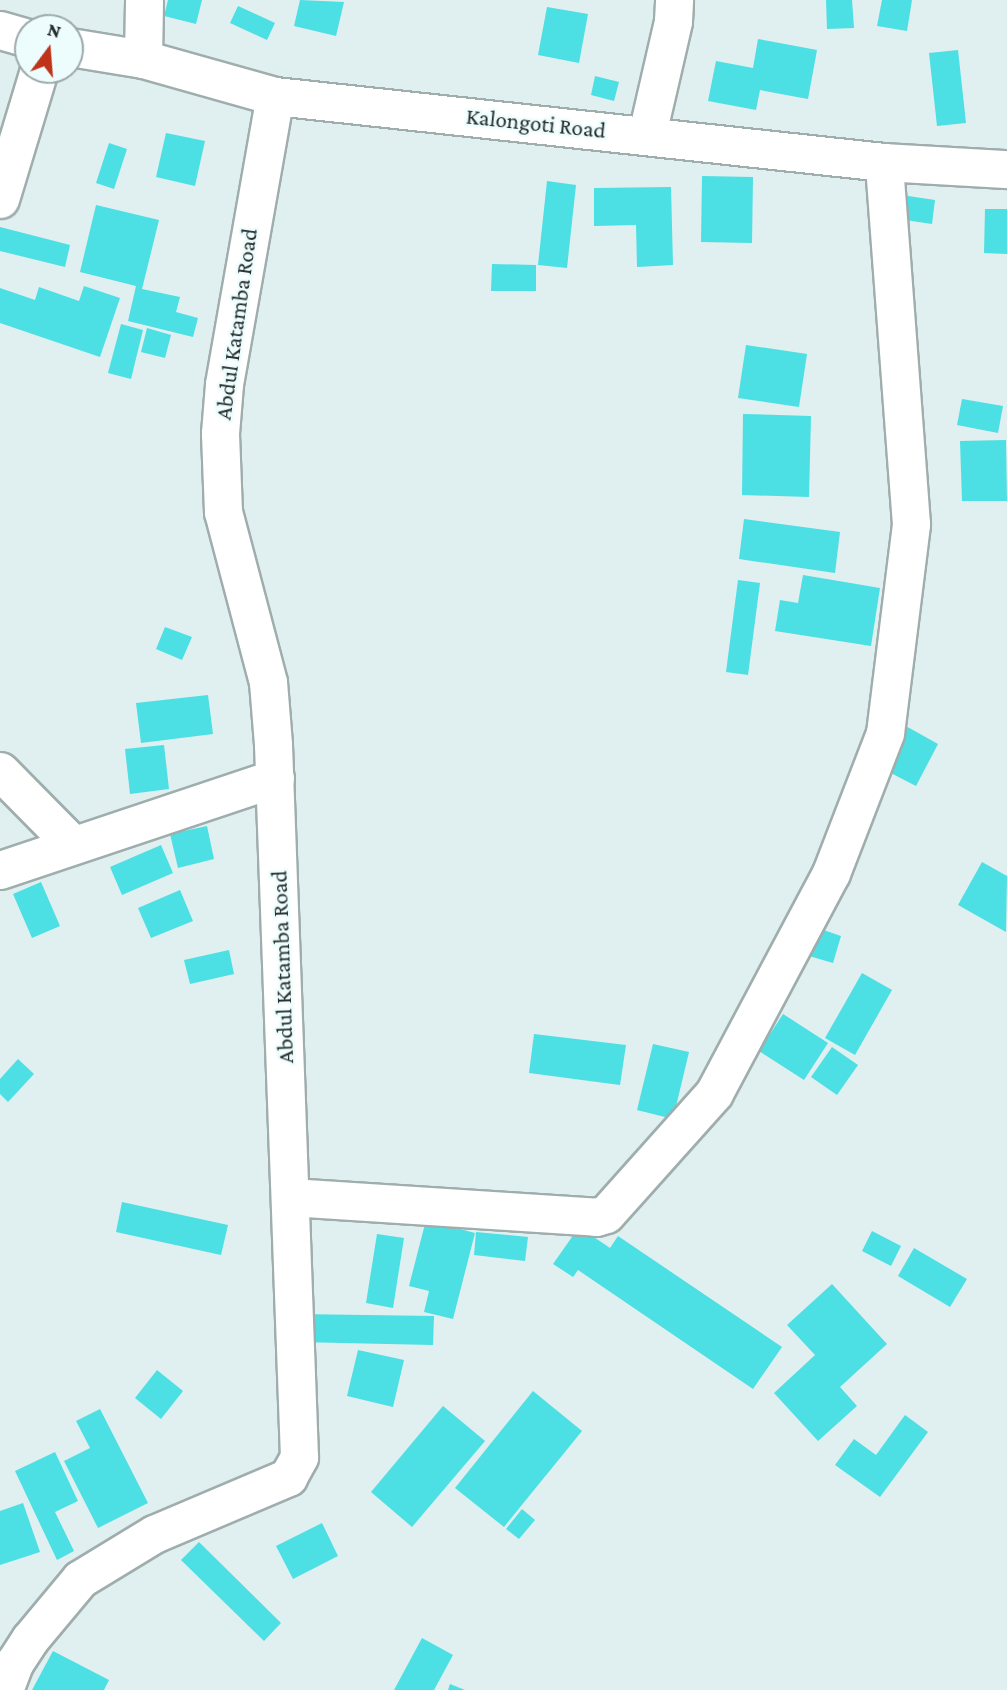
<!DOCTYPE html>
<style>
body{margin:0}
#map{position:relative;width:1007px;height:1690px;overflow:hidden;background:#e0efef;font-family:"Crimson Pro",serif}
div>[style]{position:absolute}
.building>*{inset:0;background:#4cdfe3}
.roads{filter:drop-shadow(2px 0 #9fadad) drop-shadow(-2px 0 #9fadad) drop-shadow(0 2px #9fadad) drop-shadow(0 -2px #9fadad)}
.minor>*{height:37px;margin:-18.5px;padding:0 18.5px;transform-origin:18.5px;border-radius:18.5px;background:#fff}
span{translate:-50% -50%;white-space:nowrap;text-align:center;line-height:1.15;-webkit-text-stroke:5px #edfdfd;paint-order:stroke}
.street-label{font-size:23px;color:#262c2c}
.north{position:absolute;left:14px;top:14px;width:70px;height:70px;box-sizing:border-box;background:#edfdfd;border:2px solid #9da9a9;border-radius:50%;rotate:16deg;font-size:19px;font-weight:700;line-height:28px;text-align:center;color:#262c2c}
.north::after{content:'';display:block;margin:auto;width:24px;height:32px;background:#be3319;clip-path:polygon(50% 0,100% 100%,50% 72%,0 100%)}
</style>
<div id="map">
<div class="building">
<div style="clip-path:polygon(168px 0,202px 0,196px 24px,164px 16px)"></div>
<div style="clip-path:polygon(300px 0,344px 2px,336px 36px,294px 26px)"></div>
<div style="clip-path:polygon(826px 0,852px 0,854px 28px,827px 29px)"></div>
<div style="clip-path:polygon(882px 0,912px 0,907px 31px,877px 26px)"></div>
<div style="clip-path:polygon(238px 6px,275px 23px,267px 40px,230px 23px)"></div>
<div style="clip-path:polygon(547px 7px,588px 14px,579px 63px,538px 55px)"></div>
<div style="clip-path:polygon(758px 39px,817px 50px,808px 99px,760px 90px,756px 110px,708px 101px,716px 61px,753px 68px)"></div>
<div style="clip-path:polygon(958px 50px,966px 123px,937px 126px,929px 53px)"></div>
<div style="clip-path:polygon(595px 76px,619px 82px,614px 101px,591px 95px)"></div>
<div style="clip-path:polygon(166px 133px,205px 141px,195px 186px,156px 177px)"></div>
<div style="clip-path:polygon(109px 143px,127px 149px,114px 189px,96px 183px)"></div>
<div style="clip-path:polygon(702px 176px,753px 177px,752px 243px,701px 242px)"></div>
<div style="clip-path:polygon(547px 181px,576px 185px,567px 268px,538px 265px)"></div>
<div style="clip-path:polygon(671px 187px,673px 265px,637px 267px,636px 225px,594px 226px,594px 188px)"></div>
<div style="clip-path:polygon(908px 196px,935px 200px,932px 224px,905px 220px)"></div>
<div style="clip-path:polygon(96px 205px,159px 220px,142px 289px,180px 297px,176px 312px,198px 318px,193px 337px,128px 321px,136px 286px,80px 272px)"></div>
<div style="clip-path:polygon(985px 209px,1007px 209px,1007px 254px,984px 253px)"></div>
<div style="clip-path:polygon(0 227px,70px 245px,65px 267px,0 251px)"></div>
<div style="clip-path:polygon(492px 264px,536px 265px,536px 291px,491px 291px)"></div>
<div style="clip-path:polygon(84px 286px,120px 298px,100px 357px,0 323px,0 288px,35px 300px,39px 287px,79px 301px)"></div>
<div style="clip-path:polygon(121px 324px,143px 330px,131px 379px,108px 373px)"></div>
<div style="clip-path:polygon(147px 328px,171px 335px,165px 358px,141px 352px)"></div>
<div style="clip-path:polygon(746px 345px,807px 354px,799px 407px,738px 398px)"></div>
<div style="clip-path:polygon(962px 399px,1003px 406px,998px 433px,957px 425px)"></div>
<div style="clip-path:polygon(743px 414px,811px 416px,809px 497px,742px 495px)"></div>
<div style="clip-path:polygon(1006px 440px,1007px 501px,962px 501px,960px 441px)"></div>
<div style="clip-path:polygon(744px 519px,840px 532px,835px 573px,739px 559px)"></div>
<div style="clip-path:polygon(803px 575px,880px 588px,871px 646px,775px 631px,780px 600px,798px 603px)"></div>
<div style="clip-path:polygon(738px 580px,760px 583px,748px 675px,726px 672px)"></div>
<div style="clip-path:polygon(165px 627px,192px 637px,182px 660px,156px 649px)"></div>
<div style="clip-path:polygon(208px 695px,213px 734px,141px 743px,136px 703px)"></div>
<div style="clip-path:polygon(904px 725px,938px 744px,916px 786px,881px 768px)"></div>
<div style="clip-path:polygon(164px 745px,169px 789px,130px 794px,125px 749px)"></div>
<div style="clip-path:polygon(207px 826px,214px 859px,178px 868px,170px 834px)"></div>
<div style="clip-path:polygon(161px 845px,173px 873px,122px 895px,110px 867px)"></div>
<div style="clip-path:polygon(982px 862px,1007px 876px,1006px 932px,958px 905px)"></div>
<div style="clip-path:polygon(41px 882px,60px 926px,32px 938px,13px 894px)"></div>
<div style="clip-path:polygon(180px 890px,193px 921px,151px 938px,138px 908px)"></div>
<div style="clip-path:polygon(809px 925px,841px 936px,833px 963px,799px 953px)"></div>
<div style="clip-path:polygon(229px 950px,234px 974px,190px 984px,184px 960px)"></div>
<div style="clip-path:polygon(862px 973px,892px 990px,855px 1055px,825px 1038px)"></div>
<div style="clip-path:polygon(783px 1014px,828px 1043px,804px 1080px,759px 1051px)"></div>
<div style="clip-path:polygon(534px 1034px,626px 1045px,620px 1085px,529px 1073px)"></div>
<div style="clip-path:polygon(653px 1044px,689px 1052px,673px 1119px,637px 1110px)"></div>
<div style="clip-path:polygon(832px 1047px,858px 1065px,837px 1095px,811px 1077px)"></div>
<div style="clip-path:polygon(18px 1059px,34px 1074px,8px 1102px,0 1094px,0 1079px)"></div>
<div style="clip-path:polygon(122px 1202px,228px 1225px,221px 1255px,116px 1232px)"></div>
<div style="clip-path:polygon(426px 1220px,475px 1233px,453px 1319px,424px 1312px,429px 1291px,409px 1286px)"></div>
<div style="clip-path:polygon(579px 1227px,610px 1248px,618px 1236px,782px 1347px,753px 1389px,578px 1270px,573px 1277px,553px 1264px)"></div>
<div style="clip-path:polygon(872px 1231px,901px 1246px,891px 1266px,862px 1251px)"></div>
<div style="clip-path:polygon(476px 1232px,528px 1237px,525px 1261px,474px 1255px)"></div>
<div style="clip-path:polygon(377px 1234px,404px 1238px,393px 1308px,366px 1303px)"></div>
<div style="clip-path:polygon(914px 1248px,967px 1279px,950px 1307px,898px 1276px)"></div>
<div style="clip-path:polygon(832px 1284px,887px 1344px,840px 1387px,857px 1406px,818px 1441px,774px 1393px,815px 1355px,787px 1325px)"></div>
<div style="clip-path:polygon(298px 1314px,434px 1316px,433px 1345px,298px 1342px)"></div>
<div style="clip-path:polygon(358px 1350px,404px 1360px,393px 1407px,347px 1396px)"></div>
<div style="clip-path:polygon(157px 1370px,183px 1391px,161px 1419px,135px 1398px)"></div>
<div style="clip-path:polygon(533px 1391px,582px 1431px,504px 1527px,455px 1488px)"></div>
<div style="clip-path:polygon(443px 1406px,485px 1441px,412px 1527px,371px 1492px)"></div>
<div style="clip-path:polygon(100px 1409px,148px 1503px,98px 1528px,64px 1461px,90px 1448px,76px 1421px)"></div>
<div style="clip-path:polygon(905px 1415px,928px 1432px,880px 1497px,835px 1465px,854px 1439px,876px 1455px)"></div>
<div style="clip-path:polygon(55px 1452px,78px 1501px,55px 1512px,74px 1551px,57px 1560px,15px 1471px)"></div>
<div style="clip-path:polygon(23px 1503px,40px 1552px,0 1565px,0 1511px)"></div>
<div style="clip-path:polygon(522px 1509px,535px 1520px,519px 1539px,506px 1529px)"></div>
<div style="clip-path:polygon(322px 1523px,338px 1556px,293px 1579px,276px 1546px)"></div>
<div style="clip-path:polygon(199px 1542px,281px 1623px,264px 1641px,181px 1560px)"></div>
<div style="clip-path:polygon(422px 1638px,453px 1655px,434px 1690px,394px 1690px)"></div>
<div style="clip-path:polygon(53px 1651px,109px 1680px,104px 1690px,32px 1690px)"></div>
<div style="clip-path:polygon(450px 1684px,465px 1690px,448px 1690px)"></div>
</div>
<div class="roads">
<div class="minor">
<div style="left:0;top:30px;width:29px;rotate:16deg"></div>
<div style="left:70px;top:47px;width:74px;rotate:9.3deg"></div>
<div style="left:143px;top:59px;width:137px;rotate:15.7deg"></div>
<div style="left:275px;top:96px;width:613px;rotate:6.19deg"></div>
<div style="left:884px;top:162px;width:123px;rotate:3.3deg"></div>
<div style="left:143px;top:59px;width:59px;rotate:-89deg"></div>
<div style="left:647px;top:134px;width:116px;rotate:-77deg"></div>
<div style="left:673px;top:21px;width:21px;rotate:-87deg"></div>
<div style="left:0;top:199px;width:135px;rotate:-73.2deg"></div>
<div style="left:0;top:771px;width:104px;rotate:45.4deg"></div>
<div style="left:0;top:870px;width:290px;rotate:-18.5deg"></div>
<div style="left:290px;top:1197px;width:307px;rotate:3.7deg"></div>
<div style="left:596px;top:1217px;width:10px;rotate:-17deg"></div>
<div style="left:606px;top:1214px;width:162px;rotate:-48.2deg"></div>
<div style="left:714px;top:1093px;width:249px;rotate:-62deg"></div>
<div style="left:831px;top:873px;width:150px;rotate:-68.9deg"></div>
<div style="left:885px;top:733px;width:211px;rotate:-82.9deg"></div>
<div style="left:911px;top:524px;width:363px;rotate:-94.3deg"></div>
<div style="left:4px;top:1690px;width:30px;rotate:-69deg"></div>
<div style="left:15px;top:1662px;width:27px;rotate:-57deg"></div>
<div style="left:30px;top:1639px;width:78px;rotate:-50.2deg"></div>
<div style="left:80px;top:1579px;width:87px;rotate:-31.3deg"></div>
<div style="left:154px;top:1534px;width:146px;rotate:-23deg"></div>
<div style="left:288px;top:1477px;width:23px;rotate:-61deg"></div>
<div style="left:299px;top:1457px;width:713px;rotate:-92.09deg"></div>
<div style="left:273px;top:744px;width:62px;rotate:-94.6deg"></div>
<div style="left:268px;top:682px;width:176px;rotate:-104.8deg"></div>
<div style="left:223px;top:512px;width:79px;rotate:-92.2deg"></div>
<div style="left:220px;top:433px;width:49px;rotate:-85.3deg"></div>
<div style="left:224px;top:384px;width:292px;rotate:-80deg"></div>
</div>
</div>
<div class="street-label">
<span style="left:536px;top:123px;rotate:6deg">Kalongoti Road</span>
<span style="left:236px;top:324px;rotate:-82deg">Abdul Katamba Road</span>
<span style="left:282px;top:967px;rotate:-92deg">Abdul Katamba Road</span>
</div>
<div class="north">N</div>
</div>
